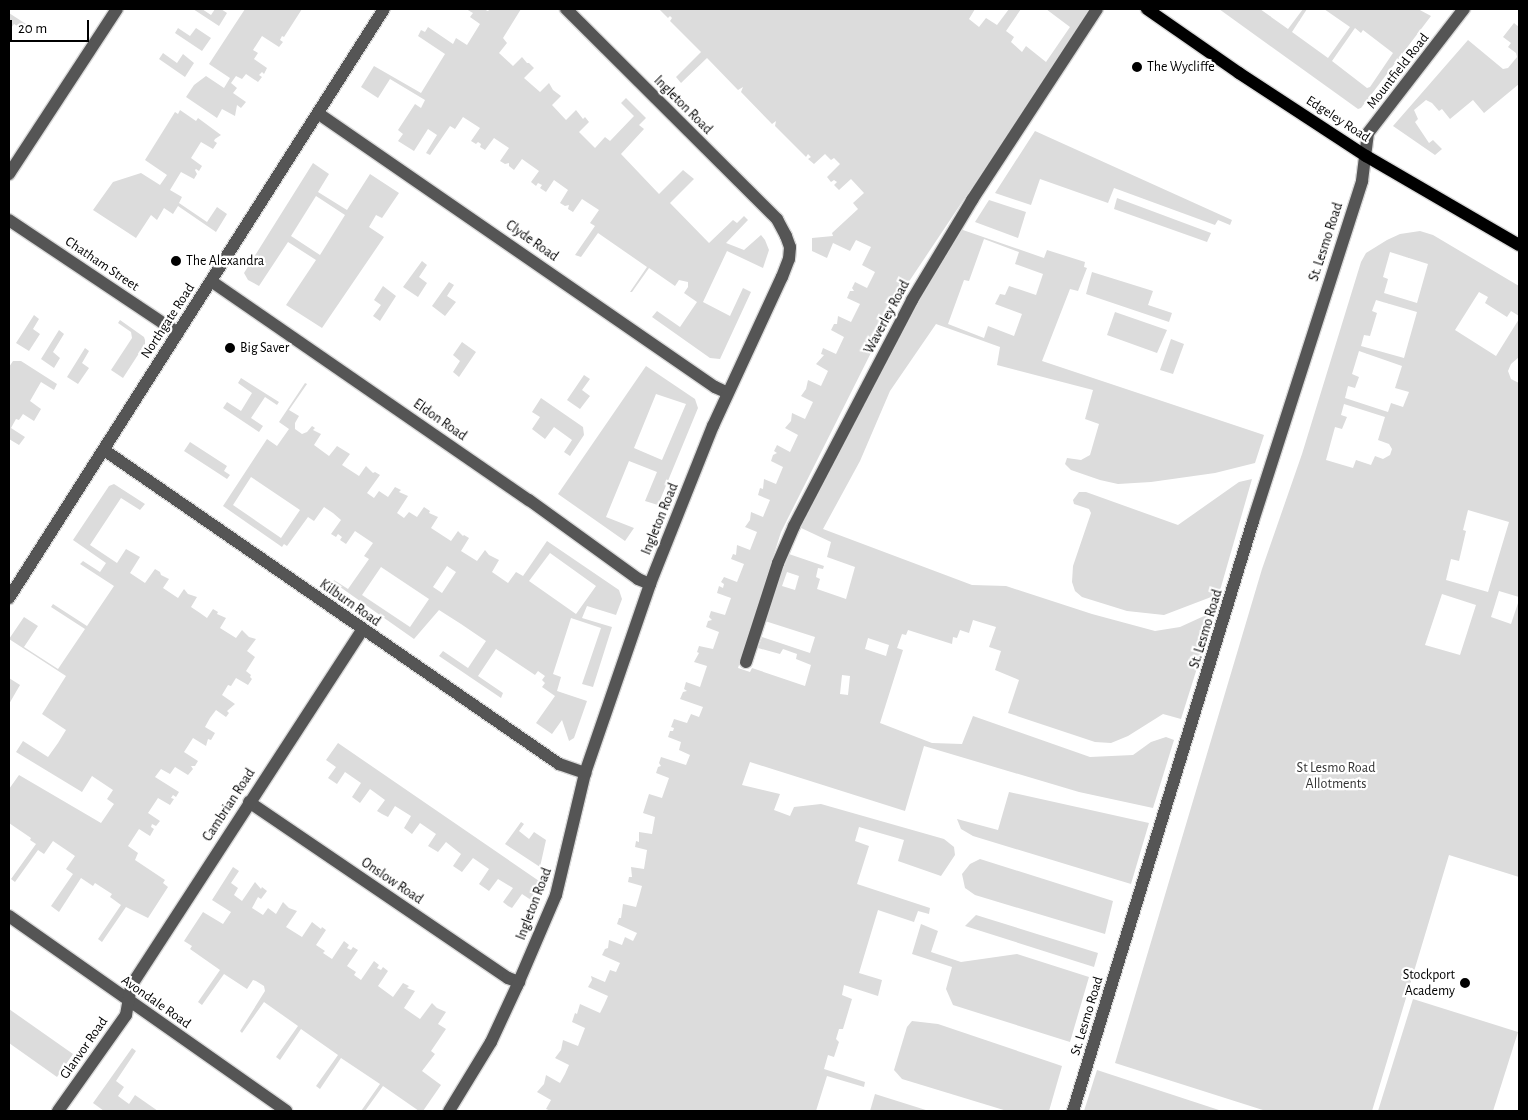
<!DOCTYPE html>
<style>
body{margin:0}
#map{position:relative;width:1528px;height:1120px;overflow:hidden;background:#fff;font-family:"Alegreya Sans",sans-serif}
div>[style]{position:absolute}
.green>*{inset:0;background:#dcdcdc}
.roads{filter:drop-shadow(1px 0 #dbdbdb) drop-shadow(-1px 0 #dbdbdb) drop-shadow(0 1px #dbdbdb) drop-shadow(0 -1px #dbdbdb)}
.minor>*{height:12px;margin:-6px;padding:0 6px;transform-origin:6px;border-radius:6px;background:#555}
.major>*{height:12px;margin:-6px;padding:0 6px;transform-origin:6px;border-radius:6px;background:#000}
.dots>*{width:14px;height:14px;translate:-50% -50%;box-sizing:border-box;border:2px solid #fff;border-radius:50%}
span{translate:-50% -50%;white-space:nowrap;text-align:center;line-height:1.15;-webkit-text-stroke:4.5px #fff;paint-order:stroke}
.poi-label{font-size:14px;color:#000}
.left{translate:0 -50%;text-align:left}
.right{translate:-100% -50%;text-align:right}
.street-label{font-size:14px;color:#000}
.park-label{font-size:14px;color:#333}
.frame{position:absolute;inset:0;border:10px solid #000;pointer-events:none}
.scale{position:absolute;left:10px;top:20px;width:79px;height:22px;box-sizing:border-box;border:2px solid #000;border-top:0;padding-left:6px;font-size:15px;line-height:18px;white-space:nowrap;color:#000;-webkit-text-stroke:4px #fff;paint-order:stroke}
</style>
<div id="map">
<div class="green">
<div style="clip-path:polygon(193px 9px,202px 9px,211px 15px,215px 9px,221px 9px,227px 13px,219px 26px)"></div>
<div style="clip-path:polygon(245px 9px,302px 9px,284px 37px,282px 36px,280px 40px,283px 42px,279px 47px,262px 36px,253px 50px,258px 53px,254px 59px,267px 68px,264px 74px,262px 72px,259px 75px,262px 77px,258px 82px,246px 74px,242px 79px,236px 76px,231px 83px,237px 88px,233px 93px,246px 102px,241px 108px,237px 105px,235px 116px,222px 109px,217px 118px,186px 97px,194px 85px,206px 76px,224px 88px,230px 78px,209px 64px)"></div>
<div style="clip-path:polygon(466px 9px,483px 9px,488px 11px,490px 9px,521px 9px,503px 38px,507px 43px,499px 53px,513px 66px,522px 57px,527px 63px,529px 63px,534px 68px,524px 78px,540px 92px,549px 83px,553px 90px,561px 96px,552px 105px,566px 120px,576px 110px,583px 119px,585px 117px,589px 122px,579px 132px,595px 148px,605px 137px,610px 141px,634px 116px,621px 103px,626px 98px,646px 118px,639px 125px,644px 129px,621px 154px,659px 194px,683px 170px,694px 179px,670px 203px,709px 243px,733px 220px,737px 223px,744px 216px,748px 220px,726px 243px,744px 250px,761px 235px,765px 240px,769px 250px,763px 268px,727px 251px,703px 302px,730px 316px,743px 288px,751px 292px,720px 359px,710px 358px,652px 317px,657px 311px,680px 327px,697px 302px,684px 293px,688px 287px,688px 282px,679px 280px,675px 286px,649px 268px,632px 292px,630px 292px,647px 267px,598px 233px,581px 257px,575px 255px,595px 226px,590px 223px,599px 210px,582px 199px,573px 212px,568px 209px,569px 205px,565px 206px,560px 203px,568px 190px,554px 180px,546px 192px,540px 188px,542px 185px,538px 183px,536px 186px,531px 182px,539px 171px,522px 159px,514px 170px,509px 166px,509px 163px,505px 164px,500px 161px,509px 148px,494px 138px,485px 150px,480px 147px,481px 144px,478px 142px,476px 144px,471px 141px,480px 128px,463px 117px,455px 129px,450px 126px,430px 155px,426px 153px,437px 135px,428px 129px,414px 151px,398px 141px,403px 134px,398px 130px,415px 104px,421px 108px,425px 100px,390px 79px,378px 98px,361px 87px,374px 66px,421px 93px,445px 54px,418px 36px,421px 30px,425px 32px,428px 27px,453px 44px,456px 38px,467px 45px,480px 24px,470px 17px,473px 13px)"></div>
<div style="clip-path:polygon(evenodd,659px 9px,975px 9px,969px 19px,979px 27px,986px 18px,997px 25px,1009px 9px,1021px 9px,1006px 31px,1014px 37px,1011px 42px,1022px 52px,1026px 46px,1046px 62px,1070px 27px,1046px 9px,1091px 9px,900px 295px,781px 532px,738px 668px,750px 672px,752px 668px,805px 686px,811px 665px,796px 659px,797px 654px,783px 649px,780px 654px,758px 648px,762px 637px,810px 653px,815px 637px,765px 621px,786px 553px,824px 566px,823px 569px,818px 568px,816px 577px,820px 579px,817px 589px,846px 599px,855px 567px,827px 557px,831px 542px,799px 527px,896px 343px,960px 229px,1044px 258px,1047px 250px,1085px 262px,1084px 267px,1087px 268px,1078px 291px,1070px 289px,1042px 361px,1264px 435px,1255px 463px,1215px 473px,1151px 482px,1118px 484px,1100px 480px,1071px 470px,1065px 464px,1067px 458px,1081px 460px,1090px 455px,1099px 424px,1085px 419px,1093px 390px,997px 365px,1000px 347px,936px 324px,890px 391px,860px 461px,823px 529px,972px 585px,1006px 586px,1092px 614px,1155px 631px,1180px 627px,1215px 611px,1181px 719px,1163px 714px,1128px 736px,1111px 743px,1095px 742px,1008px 713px,1019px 680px,995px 670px,1001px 651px,989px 647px,996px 627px,973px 620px,969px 633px,960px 630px,957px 638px,953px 637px,952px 644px,908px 630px,906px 635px,902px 634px,897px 648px,903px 650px,880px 723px,932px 743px,962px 744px,973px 716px,1090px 757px,1133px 755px,1151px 742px,1166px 737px,1174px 740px,1153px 808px,1079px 792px,924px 746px,905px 811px,750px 762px,742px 785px,780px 794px,774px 810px,790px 816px,794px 807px,821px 804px,944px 839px,954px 847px,955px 855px,941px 876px,898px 861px,904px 840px,859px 827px,855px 841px,869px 846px,857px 884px,930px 908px,929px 914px,918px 911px,914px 922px,878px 910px,859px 973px,882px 980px,878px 996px,844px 985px,842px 995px,852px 999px,843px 1029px,839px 1029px,836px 1039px,839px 1042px,834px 1057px,828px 1055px,824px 1069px,865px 1082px,864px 1087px,827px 1076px,816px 1111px,551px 1111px,546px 1109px,551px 1100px,537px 1092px,544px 1084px,546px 1075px,560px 1083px,565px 1074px,569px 1065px,555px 1058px,561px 1050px,563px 1040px,578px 1046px,585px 1028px,572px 1022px,575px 1013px,577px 1014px,580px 1004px,600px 1013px,604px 1005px,608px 996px,588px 987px,592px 980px,591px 976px,605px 982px,610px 970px,616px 972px,620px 963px,602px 955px,605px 949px,608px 948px,609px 940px,622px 945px,625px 937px,633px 941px,637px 933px,617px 924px,619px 918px,621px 918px,623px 904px,636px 907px,639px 897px,642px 886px,628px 882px,629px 877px,632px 877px,631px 867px,644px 869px,647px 850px,635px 847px,636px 841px,639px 842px,639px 832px,652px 834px,655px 817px,643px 813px,649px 794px,662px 798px,669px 778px,656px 773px,658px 767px,661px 766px,659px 763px,661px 757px,686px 765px,690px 755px,679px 750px,681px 742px,668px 737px,670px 731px,673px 731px,674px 728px,671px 727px,674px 719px,687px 723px,691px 714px,699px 717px,703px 707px,680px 699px,683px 692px,687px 691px,684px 689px,686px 682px,700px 687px,707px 666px,694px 662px,699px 653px,697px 652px,699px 646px,713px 649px,719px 632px,706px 627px,708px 621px,712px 620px,709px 617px,711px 611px,725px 615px,731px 598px,717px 593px,719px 586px,723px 588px,724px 584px,721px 582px,724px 577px,737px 582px,744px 564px,731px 559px,733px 554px,736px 555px,737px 545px,750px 550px,757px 532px,745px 527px,750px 520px,751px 512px,763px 517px,770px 500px,758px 495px,760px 488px,763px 489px,764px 479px,776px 484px,783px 467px,771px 461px,773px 455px,777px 453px,774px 451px,777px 445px,790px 452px,798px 435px,785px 428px,791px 421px,792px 413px,805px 419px,813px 402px,801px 396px,806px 389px,808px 380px,821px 386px,828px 371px,816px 364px,824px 355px,821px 354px,823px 348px,836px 354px,844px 337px,831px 330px,834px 324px,837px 324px,838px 316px,851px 322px,860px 304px,847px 298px,850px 291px,854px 291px,852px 288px,855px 282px,867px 288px,875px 272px,862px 265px,871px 247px,856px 240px,850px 251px,833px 243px,827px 258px,812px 251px,812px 238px,833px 236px,832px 233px,858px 209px,853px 203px,864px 193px,851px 179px,839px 190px,834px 185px,837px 182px,834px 180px,831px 182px,827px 177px,840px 164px,834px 158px,831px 160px,825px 154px,814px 164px,808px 159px,811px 157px,808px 154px,806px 157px,775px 126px,776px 121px,772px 124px,741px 92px,743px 87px,738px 90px,707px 58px,681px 83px,676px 77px,701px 52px,670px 21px,672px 18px,670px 16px,668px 18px,659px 9px,984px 239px,1019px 252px,1015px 264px,1043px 274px,1036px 295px,1009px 286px,1005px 295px,1000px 294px,995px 304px,1022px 314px,1014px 336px,988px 326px,984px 338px,948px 324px,964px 280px,969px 281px,984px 239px,659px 9px,787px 572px,799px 576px,795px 590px,782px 586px,787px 572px,659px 9px,868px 638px,889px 645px,886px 656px,865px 649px,868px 638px,659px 9px,842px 675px,850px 676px,848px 695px,840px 694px,842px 675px)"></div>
<div style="clip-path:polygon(evenodd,1219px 9px,1260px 9px,1288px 29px,1303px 9px,1307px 9px,1292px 32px,1328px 58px,1350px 27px,1324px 9px,1418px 9px,1431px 16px,1361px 108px,1358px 109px,1219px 9px,1355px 28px,1361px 33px,1363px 30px,1393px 53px,1370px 87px,1367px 88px,1332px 61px,1355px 28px)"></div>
<div style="clip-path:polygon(9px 13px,29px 26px,26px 31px,14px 24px,9px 31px)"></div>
<div style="clip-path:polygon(1514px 23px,1519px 27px,1519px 84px,1484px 113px,1473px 100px,1450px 119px,1442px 109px,1439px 111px,1432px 103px,1426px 100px,1414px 110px,1418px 119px,1415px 122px,1429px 143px,1433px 140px,1442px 149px,1435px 155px,1393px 126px,1468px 40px,1503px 69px,1508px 68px,1517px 57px,1516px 53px,1508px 47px,1511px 43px,1503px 37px)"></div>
<div style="clip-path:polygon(178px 28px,190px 36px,196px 28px,211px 38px,202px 51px,175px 33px)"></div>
<div style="clip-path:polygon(163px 53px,177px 63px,183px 54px,194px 63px,185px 77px,159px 59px)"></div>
<div style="clip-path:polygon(180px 110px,196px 121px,198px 118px,221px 135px,215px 139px,214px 141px,217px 143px,213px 149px,201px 142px,191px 158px,202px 166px,199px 171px,196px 169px,195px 170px,197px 174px,194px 179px,181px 172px,170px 190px,182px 197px,179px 203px,207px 222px,217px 207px,227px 214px,216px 232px,178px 206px,173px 214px,164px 208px,157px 220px,151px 215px,136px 238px,93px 210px,113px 182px,141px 173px,160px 185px,167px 175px,145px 160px,175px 112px,178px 114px)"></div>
<div style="clip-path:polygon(1035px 131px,1232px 220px,1230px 225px,1218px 220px,1215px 225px,1114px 188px,1108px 203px,1040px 179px,1031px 205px,995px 193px)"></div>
<div style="clip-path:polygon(evenodd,313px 163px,329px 174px,318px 192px,347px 210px,370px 174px,399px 193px,382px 218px,376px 215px,369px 227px,384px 237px,322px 328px,286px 305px,316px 260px,288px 242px,259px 286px,248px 280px,244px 273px,313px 163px,316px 196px,345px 215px,320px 255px,291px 236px,316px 196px)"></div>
<div style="clip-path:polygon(1117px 198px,1211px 233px,1207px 242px,1114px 209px)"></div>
<div style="clip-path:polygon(989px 200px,1026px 212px,1018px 238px,975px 222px)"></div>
<div style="clip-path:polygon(evenodd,1420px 231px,1433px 235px,1519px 286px,1519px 316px,1511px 311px,1507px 317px,1485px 303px,1488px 297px,1479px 292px,1455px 330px,1496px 356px,1519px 319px,1519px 357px,1511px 364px,1508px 371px,1511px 379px,1519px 383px,1519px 597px,1499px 591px,1491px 617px,1511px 624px,1519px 600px,1519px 877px,1449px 855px,1372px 1111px,1266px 1111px,1115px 1063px,1262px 569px,1302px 454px,1361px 262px,1366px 253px,1387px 240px,1400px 234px,1420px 231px,1390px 252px,1428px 264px,1417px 303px,1384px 293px,1388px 279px,1383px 277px,1390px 252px,1420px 231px,1376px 300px,1417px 312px,1404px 358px,1361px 346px,1364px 335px,1370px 336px,1377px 313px,1372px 311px,1376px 300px,1420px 231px,1359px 351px,1402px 366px,1395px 388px,1409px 392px,1403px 407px,1391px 403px,1388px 412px,1345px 398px,1348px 386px,1355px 388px,1359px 377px,1352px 374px,1359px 351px,1420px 231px,1344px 404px,1385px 417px,1378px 440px,1389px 444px,1392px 449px,1390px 455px,1383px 459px,1375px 456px,1371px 465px,1356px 460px,1353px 468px,1326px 460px,1335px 427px,1342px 429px,1347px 417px,1341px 415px,1344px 404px,1420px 231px,1468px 510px,1509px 522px,1488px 592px,1446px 580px,1451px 559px,1459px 561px,1466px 531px,1463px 530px,1468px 510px,1420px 231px,1442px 594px,1476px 605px,1460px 655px,1425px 645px,1442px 594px)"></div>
<div style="clip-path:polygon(422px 261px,427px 265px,419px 277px,427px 283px,418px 297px,403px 287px)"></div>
<div style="clip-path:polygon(1092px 272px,1153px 291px,1148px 305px,1172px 313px,1169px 322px,1086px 294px)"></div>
<div style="clip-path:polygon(449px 282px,454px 285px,447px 296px,456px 302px,445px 316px,432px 306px)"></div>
<div style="clip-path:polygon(383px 286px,396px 296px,380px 321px,373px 316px,381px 305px,374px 300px)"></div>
<div style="clip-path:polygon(1115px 312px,1167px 330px,1157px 353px,1107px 335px)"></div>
<div style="clip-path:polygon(34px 315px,39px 319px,33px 329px,40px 334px,29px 351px,16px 343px)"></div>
<div style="clip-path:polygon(120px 320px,144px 337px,145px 340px,145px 344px,123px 378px,111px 370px,132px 338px,131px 332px,118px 323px)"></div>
<div style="clip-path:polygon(59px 330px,64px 334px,53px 352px,60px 358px,54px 368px,41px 359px)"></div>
<div style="clip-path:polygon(1171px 339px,1184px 344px,1173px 374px,1160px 370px)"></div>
<div style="clip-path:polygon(462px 342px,476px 352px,459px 377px,453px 372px,460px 361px,453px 355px)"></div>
<div style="clip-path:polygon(85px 348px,89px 351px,82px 363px,89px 368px,78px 384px,67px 377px)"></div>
<div style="clip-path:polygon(13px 361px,21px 361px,57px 384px,54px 390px,41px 382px,30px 401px,41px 409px,34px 421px,23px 414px,19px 420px,16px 419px,11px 428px,25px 437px,19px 445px,9px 439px,9px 367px)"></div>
<div style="clip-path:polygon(evenodd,646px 366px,695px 399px,698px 408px,658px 505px,645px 501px,657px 472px,629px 461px,606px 517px,634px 528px,625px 541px,558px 494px,646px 366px,656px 394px,686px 404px,662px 460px,634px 448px,656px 394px)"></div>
<div style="clip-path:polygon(584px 375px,590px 379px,582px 390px,590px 396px,580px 409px,567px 400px)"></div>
<div style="clip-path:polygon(241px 378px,279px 402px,277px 405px,265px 397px,251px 418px,263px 426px,259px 432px,223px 408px,227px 402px,241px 411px,252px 393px,238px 383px)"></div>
<div style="clip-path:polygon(evenodd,305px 383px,307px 384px,289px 410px,299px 416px,295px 423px,295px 429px,302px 434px,307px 432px,312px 426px,315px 428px,313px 430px,321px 434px,314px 445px,329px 456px,337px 446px,350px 454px,342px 465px,359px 476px,366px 466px,373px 473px,375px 472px,380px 475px,367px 493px,374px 498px,379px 491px,388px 497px,395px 487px,401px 490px,399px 492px,408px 496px,397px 513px,404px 518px,409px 512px,417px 517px,424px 507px,430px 511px,429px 513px,438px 517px,431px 528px,451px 541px,458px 531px,463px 536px,464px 535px,469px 538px,461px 551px,477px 561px,485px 550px,489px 555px,499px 560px,492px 572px,508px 583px,516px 572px,523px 576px,547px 541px,619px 590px,622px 599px,616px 615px,587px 606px,582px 618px,612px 627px,593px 687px,582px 684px,601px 628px,571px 618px,553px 674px,561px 677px,557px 691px,587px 701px,574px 738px,569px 741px,562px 720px,552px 734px,536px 723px,555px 696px,542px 687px,545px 683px,542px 680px,545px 676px,538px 671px,535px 675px,496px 649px,478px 676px,503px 693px,501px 698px,439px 656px,443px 651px,468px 668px,486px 641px,461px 624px,439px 610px,414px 639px,333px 582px,334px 580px,348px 589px,369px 559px,364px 556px,373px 543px,355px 531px,346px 544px,340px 540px,342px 537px,338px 534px,336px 537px,331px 534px,341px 520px,333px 513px,324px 507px,314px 521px,308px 517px,287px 546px,284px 544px,282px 547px,223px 506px,267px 439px,277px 446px,289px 429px,279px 422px,305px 383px,251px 477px,300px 510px,281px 538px,233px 505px,251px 477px,305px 383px,550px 553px,596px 586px,576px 614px,529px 581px,550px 553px,305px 383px,447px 566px,456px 572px,442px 593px,433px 587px,447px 566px,305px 383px,381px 567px,429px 599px,410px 627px,362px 595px,381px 567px)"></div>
<div style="clip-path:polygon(541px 398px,583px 427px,584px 435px,570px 456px,564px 452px,572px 440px,554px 427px,545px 439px,532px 429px,540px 417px,532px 412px)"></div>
<div style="clip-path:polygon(190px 442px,227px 466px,224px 471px,230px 475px,227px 479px,184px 451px)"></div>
<div style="clip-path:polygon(1252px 479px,1219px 594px,1164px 615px,1127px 611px,1082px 597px,1075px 591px,1072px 582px,1073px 566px,1091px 513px,1089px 509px,1074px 504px,1073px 500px,1079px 492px,1086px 492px,1178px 525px,1239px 482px)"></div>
<div style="clip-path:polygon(114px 484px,145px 504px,140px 510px,121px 498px,90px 545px,117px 563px,126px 549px,140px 557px,130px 573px,145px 583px,155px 569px,160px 572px,161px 575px,169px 579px,163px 588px,178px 598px,184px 589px,188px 594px,197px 597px,191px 607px,200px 613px,207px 618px,213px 609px,218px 612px,217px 614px,226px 618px,220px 628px,236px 638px,242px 630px,249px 637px,256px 639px,247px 651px,255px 657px,246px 671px,251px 675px,250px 677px,252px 679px,248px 685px,236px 678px,231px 686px,228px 685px,222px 695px,235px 704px,227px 711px,229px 713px,226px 717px,216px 710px,210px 718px,205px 727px,215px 733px,211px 740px,208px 739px,206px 746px,193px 738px,184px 752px,198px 761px,195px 766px,191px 766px,193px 769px,188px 775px,175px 767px,170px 774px,161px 769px,155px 777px,179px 792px,176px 797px,173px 795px,171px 798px,174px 799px,170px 805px,158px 798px,148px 813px,160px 821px,156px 826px,152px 824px,151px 827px,154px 829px,150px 836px,139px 829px,128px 846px,138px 853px,135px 860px,165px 880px,163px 883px,168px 887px,148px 918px,126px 907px,102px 942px,98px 939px,121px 905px,110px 897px,112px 894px,95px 883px,93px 886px,81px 878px,59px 912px,51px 906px,73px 874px,66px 869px,75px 856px,53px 841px,44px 854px,38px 850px,15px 882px,11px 879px,36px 844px,30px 840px,31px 838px,9px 823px,9px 789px,19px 775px,101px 823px,114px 804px,107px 799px,113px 790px,92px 776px,82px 792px,16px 752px,23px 741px,48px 757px,58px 743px,66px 730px,42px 714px,66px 676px,9px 639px,24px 617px,38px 626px,24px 647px,58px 669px,85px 629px,51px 607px,53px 604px,87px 626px,114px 586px,80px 564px,83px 561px,100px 572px,106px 563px,73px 540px,109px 486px)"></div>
<div style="clip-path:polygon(9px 678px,20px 685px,9px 704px)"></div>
<div style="clip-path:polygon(338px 743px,539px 881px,531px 900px,522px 894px,512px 908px,508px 906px,503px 902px,513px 888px,498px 879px,489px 891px,479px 884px,489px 869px,473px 858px,462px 872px,453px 866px,461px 854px,446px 842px,438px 852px,428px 846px,436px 834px,420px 823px,412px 834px,404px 828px,411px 816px,395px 806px,388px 817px,382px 814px,377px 811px,385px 800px,370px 789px,360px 803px,352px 797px,361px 783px,345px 772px,337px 784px,328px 778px,336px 767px,326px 760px)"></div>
<div style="clip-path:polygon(1009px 792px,1149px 823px,1131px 884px,973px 836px,961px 829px,957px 819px,998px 830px)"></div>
<div style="clip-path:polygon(521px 822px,524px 824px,519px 831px,529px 839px,534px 832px,546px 840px,540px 867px,505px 844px)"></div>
<div style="clip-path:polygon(980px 859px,1113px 901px,1105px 934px,975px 895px,965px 888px,962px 874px,970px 864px)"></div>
<div style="clip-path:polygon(233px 867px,239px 871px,231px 883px,238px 888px,234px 895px,242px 901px,255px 882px,261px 889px,262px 887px,267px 891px,261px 899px,258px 897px,252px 908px,263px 915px,268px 908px,276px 914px,283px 902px,289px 908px,297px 911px,286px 927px,302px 937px,312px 922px,321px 929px,322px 927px,326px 930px,316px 945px,325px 951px,323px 953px,332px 959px,344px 941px,349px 945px,347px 948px,351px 950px,353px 947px,358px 950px,347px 966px,356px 972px,354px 975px,361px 980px,374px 961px,379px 965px,377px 968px,381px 970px,383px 967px,388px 971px,378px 986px,393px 997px,403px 983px,409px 986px,407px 988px,415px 991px,404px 1008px,420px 1019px,432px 1003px,437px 1008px,446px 1012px,438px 1024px,446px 1029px,431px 1051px,435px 1054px,422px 1071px,441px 1085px,423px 1111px,419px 1111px,383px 1086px,365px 1111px,361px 1111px,380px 1084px,341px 1058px,320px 1089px,316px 1086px,338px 1055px,301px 1029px,280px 1060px,276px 1057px,298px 1026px,264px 1002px,242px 1033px,240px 1031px,265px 991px,264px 986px,256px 981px,253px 980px,247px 989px,224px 974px,202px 1005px,198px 1002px,220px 970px,190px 949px,192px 946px,184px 941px,203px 912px,223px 924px,231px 912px,212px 900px)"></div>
<div style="clip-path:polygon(976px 915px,1098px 953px,1094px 967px,965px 926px)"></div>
<div style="clip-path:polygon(921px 924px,938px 931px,931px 952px,961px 962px,1017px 954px,1089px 977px,1070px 1042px,953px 1005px,946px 989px,952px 967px,912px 954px)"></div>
<div style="clip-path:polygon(1413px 999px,1518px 1032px,1493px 1111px,1378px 1111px)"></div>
<div style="clip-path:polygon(9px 1009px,73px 1054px,57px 1077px,9px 1043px)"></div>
<div style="clip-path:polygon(912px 1021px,938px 1024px,1062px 1066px,1049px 1111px,1007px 1111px,902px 1079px,894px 1070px,907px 1027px)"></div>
<div style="clip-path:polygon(132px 1048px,136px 1051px,116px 1081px,124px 1087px,118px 1096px,129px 1104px,135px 1095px,158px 1111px,104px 1111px,93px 1103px)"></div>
<div style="clip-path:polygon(1097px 1070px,1222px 1111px,1084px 1111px)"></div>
<div style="clip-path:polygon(875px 1094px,929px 1111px,870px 1111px)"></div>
</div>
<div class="roads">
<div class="minor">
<div style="left:319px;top:114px;width:481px;rotate:34.6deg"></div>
<div style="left:715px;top:387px;width:14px;rotate:25deg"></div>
<div style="left:9px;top:174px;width:197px;rotate:-56.8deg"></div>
<div style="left:9px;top:220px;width:203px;rotate:33.8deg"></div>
<div style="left:211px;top:281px;width:386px;rotate:34.6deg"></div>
<div style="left:529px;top:500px;width:135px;rotate:35.9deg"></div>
<div style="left:638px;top:579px;width:13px;rotate:23deg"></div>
<div style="left:104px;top:450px;width:553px;rotate:34.61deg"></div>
<div style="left:559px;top:764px;width:28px;rotate:19deg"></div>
<div style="left:9px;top:598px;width:698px;rotate:-57.52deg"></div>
<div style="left:746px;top:662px;width:104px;rotate:-72.1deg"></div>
<div style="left:778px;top:563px;width:40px;rotate:-66.6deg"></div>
<div style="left:794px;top:526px;width:255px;rotate:-62.4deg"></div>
<div style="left:912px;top:300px;width:117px;rotate:-59deg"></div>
<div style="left:972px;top:200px;width:228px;rotate:-56.8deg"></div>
<div style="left:249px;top:802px;width:313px;rotate:34.2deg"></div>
<div style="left:508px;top:978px;width:12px;rotate:20deg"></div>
<div style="left:9px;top:916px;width:339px;rotate:35.1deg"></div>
<div style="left:58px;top:1111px;width:118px;rotate:-54.7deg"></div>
<div style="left:126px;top:1015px;width:29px;rotate:-80deg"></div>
<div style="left:131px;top:986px;width:424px;rotate:-57deg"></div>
<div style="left:449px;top:1111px;width:81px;rotate:-58.7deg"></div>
<div style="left:491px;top:1042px;width:62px;rotate:-65.1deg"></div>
<div style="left:517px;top:986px;width:99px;rotate:-66.8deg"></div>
<div style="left:556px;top:895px;width:125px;rotate:-76.6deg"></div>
<div style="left:585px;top:773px;width:200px;rotate:-71deg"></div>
<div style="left:650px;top:584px;width:170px;rotate:-68.3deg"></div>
<div style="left:713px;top:426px;width:164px;rotate:-65.2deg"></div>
<div style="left:782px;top:277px;width:19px;rotate:-69deg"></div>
<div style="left:789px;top:259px;width:12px;rotate:-85deg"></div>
<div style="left:790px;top:247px;width:12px;rotate:-110deg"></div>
<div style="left:786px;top:236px;width:19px;rotate:-118deg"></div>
<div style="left:777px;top:219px;width:298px;rotate:-135.1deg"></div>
<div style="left:1073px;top:1111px;width:617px;rotate:-73.03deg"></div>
<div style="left:1253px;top:521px;width:357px;rotate:-72.2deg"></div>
<div style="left:1362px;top:181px;width:48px;rotate:-82.9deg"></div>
<div style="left:1368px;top:133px;width:157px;rotate:-52.3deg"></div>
</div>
<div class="major">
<div style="left:1147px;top:9px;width:112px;rotate:34.8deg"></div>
<div style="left:1239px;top:73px;width:152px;rotate:33.2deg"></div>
<div style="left:1366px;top:156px;width:177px;rotate:30.2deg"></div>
</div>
</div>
<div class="dots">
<div style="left:1137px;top:67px;background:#000"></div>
<div style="left:176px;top:261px;background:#000"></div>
<div style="left:230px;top:348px;background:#000"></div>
<div style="left:1465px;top:983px;background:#000"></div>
</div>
<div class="poi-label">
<span class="left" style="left:1147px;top:67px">The Wycliffe</span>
<span class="left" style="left:186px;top:261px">The Alexandra</span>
<span class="left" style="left:240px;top:348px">Big Saver</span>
<span class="right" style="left:1455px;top:983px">Stockport<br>Academy</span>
</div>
<div class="street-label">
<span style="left:1398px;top:71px;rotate:-52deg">Mountfield Road</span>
<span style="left:683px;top:105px;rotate:45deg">Ingleton Road</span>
<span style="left:1338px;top:119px;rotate:33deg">Edgeley Road</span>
<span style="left:532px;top:241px;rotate:35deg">Clyde Road</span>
<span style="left:1326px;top:242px;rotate:-72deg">St. Lesmo Road</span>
<span style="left:102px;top:264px;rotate:34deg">Chatham Street</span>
<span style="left:887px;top:317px;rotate:-62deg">Waverley Road</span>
<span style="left:168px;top:321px;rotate:-57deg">Northgate Road</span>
<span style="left:440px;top:420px;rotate:35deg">Eldon Road</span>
<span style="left:660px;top:519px;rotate:-68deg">Ingleton Road</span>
<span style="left:350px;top:603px;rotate:35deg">Kilburn Road</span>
<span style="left:1206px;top:629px;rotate:-73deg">St. Lesmo Road</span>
<span style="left:229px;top:805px;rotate:-57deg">Cambrian Road</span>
<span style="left:392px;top:881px;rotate:34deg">Onslow Road</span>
<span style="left:534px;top:904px;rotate:-69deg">Ingleton Road</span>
<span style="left:156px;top:1002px;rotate:35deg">Avondale Road</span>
<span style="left:1087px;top:1016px;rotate:-73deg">St. Lesmo Road</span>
<span style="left:84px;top:1048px;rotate:-55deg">Glanvor Road</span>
</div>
<div class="park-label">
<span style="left:1336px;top:776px">St Lesmo Road<br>Allotments</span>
</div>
<div class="frame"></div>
<div class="scale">20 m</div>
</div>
